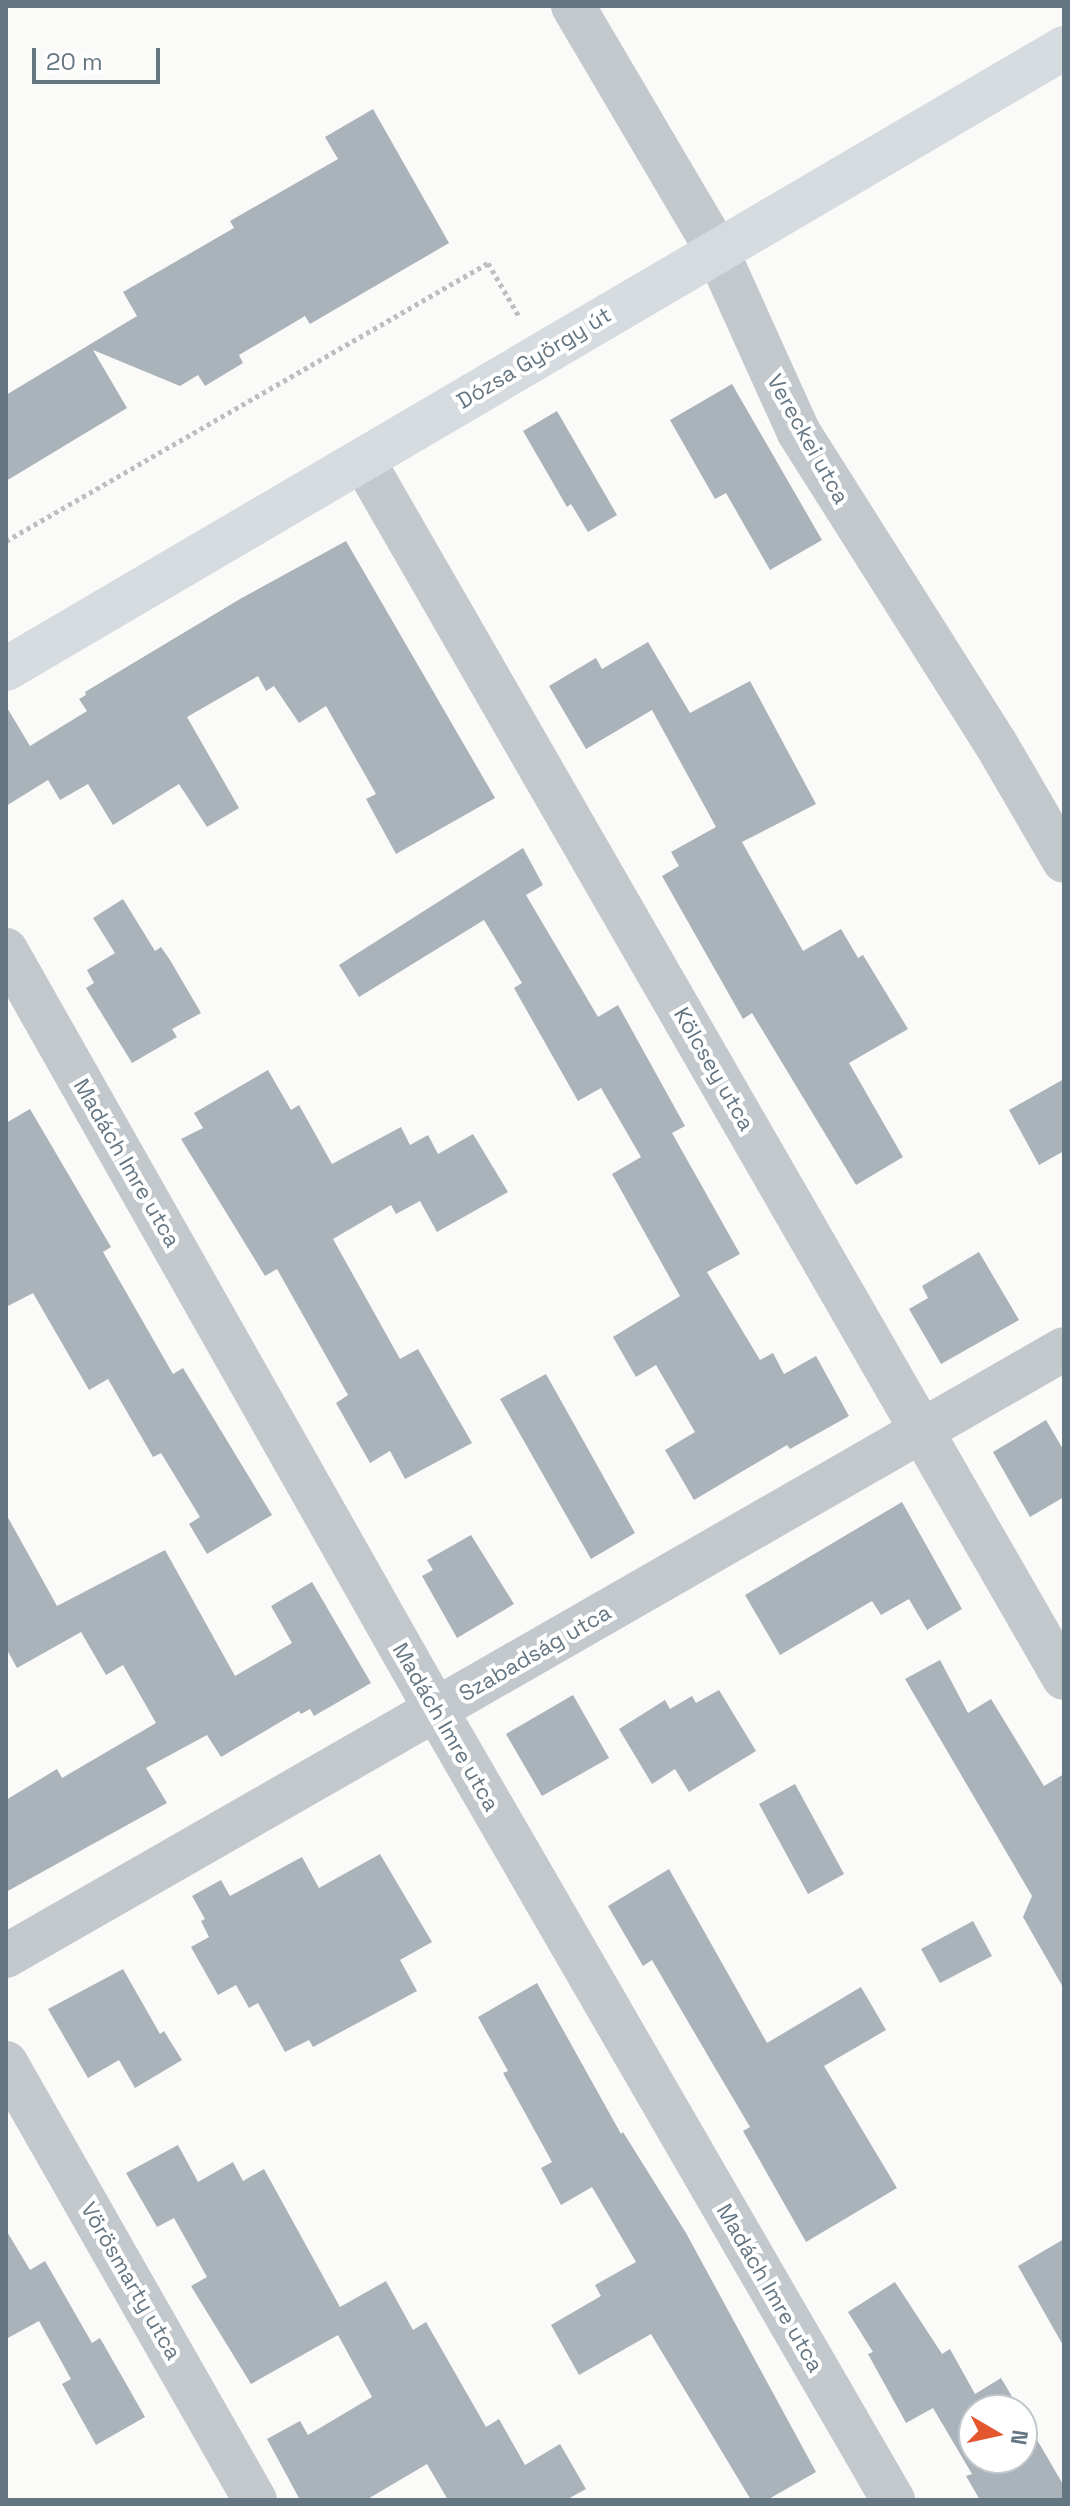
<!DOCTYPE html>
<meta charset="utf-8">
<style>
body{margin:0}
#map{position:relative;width:1070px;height:2506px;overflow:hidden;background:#fafaf8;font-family:"Space Grotesk",sans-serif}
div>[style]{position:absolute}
.building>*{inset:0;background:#aab3b9}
.path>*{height:5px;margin-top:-2.5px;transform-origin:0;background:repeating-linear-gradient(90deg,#bbbfc2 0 4px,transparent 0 8px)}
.street>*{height:44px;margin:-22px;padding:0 22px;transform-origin:22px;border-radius:22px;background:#c3c8cc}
.secondary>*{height:44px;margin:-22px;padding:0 22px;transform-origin:22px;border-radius:22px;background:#d6dbdf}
span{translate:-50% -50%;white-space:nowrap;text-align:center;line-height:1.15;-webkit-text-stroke:8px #fff;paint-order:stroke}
.street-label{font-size:22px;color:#657683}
.frame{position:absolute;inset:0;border:8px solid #657683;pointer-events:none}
.north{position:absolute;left:958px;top:2394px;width:80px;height:80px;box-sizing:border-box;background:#fff;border:2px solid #c1c8cd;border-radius:50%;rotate:99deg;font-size:22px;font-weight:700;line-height:32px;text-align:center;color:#657683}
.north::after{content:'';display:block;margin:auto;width:28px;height:36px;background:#e4572e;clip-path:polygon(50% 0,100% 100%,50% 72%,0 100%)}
.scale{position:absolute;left:32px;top:48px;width:128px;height:36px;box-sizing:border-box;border:4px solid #657683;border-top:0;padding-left:10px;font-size:24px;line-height:28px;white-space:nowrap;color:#657683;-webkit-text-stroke:6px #fff;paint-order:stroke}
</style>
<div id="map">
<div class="building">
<div style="clip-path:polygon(373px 109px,449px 243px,310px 324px,305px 316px,239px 355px,243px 363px,205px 386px,198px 375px,180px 386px,93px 350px,127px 408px,6px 481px,6px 395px,137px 316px,123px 292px,234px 228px,230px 221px,338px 159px,325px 137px)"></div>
<div style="clip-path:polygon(732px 384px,822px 540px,770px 570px,726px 493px,715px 499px,670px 420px)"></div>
<div style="clip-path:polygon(557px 411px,617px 515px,588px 532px,571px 504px,567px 507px,523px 431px)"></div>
<div style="clip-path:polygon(346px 541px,495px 798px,396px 854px,366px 799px,376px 794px,326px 706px,299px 723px,274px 686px,266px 691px,258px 676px,187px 717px,239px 808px,207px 827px,179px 784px,113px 825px,88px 784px,60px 800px,48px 780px,6px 806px,6px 706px,30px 746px,87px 711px,79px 699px,86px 695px,85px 692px,240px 599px)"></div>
<div style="clip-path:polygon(648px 642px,690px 713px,750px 681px,816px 804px,742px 842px,803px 951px,841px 929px,858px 958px,863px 955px,908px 1029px,849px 1063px,903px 1157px,856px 1185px,752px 1013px,743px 1019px,662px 876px,679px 866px,671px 852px,716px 827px,652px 710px,586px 749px,549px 686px,596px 658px,602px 669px)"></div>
<div style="clip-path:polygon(523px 848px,543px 885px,526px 895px,598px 1017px,618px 1005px,685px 1126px,672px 1133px,740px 1254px,707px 1272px,760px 1360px,773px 1353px,784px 1374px,816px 1356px,849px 1416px,790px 1449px,787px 1445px,694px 1500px,665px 1450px,695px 1432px,656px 1365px,636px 1377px,613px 1337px,680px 1296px,612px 1174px,641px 1157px,601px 1088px,578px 1101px,514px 988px,522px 983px,484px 920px,359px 997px,339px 965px)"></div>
<div style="clip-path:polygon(123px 899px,155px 951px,161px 947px,170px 960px,201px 1013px,172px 1029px,177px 1037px,132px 1063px,86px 988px,94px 983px,87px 970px,115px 953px,93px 918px)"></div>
<div style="clip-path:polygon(268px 1070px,291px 1110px,299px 1105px,332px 1164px,401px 1127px,410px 1145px,428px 1135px,438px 1154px,473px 1134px,508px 1192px,437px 1232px,420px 1201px,396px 1214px,391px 1205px,333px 1239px,400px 1359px,418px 1349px,472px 1443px,405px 1479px,390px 1451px,370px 1463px,336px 1403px,348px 1395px,277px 1269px,265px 1276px,181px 1139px,203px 1128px,194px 1113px)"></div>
<div style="clip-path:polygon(1064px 1079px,1064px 1151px,1039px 1165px,1009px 1110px)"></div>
<div style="clip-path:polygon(30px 1109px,111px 1247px,103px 1252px,173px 1374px,183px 1368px,272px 1515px,207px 1554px,189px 1524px,200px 1517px,161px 1453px,153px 1457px,108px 1379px,89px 1390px,33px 1293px,6px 1307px,6px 1123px)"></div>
<div style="clip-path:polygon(979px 1252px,1019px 1320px,941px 1364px,909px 1309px,928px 1298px,922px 1286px)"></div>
<div style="clip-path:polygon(546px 1374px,635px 1533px,591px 1559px,500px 1399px)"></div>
<div style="clip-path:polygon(1046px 1420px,1064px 1451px,1064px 1497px,1030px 1517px,993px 1452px)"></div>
<div style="clip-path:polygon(902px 1502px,962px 1609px,927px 1630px,909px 1599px,881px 1615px,872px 1601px,780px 1655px,745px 1595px)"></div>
<div style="clip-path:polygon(6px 1514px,57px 1606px,165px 1550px,235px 1676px,292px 1643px,271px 1606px,312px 1582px,371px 1683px,314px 1716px,310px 1709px,301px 1714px,299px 1711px,221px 1757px,207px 1735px,146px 1768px,167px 1803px,6px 1892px,6px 1800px,57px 1769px,62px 1778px,156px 1723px,123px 1665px,106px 1675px,81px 1632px,17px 1668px,6px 1648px)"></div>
<div style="clip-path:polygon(471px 1535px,514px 1604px,457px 1638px,422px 1576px,433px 1570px,427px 1560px)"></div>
<div style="clip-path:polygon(940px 1660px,968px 1713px,991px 1699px,1044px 1786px,1064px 1774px,1064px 1989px,1023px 1917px,1032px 1896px,905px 1679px)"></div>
<div style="clip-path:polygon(719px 1690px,756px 1751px,689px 1792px,675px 1769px,652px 1784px,619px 1729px,665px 1700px,670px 1709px,692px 1696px,696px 1703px)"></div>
<div style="clip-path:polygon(573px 1695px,609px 1758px,542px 1796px,506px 1734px)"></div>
<div style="clip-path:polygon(795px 1784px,844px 1874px,808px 1894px,759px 1804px)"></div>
<div style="clip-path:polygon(380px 1854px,432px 1942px,400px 1960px,417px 1991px,313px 2047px,309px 2040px,285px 2052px,258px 2003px,249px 2008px,236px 1985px,218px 1995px,191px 1947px,209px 1937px,201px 1921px,205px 1919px,192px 1896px,221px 1880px,230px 1896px,302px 1857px,319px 1888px)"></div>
<div style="clip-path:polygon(669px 1869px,767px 2043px,861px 1987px,886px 2030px,824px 2066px,897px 2188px,806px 2242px,743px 2131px,750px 2127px,711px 2061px,652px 1960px,643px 1966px,608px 1906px)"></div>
<div style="clip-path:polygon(973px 1921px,992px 1956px,940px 1983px,921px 1949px)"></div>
<div style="clip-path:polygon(123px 1969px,160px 2034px,164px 2031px,182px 2060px,135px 2088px,119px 2060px,88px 2078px,48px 2009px)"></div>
<div style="clip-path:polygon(537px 1983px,621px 2134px,623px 2132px,686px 2233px,816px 2472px,767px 2500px,751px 2500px,651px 2334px,579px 2375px,551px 2325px,601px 2296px,595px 2285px,636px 2262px,592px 2187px,561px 2205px,541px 2168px,552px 2162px,503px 2073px,508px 2071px,478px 2017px)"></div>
<div style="clip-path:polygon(178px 2145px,198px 2182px,233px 2162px,243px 2181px,264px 2169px,340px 2307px,386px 2281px,413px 2330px,426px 2322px,486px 2427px,499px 2419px,525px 2465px,560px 2444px,586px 2489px,566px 2500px,448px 2500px,427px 2464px,366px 2500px,300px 2500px,267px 2439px,300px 2421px,308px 2435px,372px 2397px,338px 2335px,251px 2384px,191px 2286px,207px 2277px,174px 2218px,157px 2227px,126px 2173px)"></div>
<div style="clip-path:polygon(6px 2230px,30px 2270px,45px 2261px,92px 2343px,100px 2338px,145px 2417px,96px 2445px,62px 2384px,71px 2379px,39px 2321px,6px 2339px)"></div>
<div style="clip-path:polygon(1064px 2239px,1064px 2347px,1018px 2266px)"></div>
<div style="clip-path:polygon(895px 2282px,942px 2354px,950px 2349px,975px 2394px,1001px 2378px,1020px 2410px,974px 2410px,974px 2458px,1022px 2458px,1022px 2414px,1064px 2486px,1064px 2500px,980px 2500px,966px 2476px,972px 2474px,933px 2408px,906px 2423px,868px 2354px,873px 2352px,848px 2312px)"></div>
</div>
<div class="path">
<div style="left:6px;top:541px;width:556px;rotate:-29.97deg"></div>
<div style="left:488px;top:263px;width:64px;rotate:59.8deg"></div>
</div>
<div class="street">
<div style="left:573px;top:6px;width:282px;rotate:59.5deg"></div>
<div style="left:716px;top:249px;width:200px;rotate:65.7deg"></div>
<div style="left:798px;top:431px;width:370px;rotate:57.7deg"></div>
<div style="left:996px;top:744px;width:135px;rotate:59.8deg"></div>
<div style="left:363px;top:460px;width:1405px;rotate:60.08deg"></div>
<div style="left:6px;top:950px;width:873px;rotate:60.5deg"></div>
<div style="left:436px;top:1710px;width:913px;rotate:59.95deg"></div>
<div style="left:6px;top:1956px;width:1220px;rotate:-29.84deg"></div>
<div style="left:6px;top:2063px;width:503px;rotate:60.33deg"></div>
</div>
<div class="secondary">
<div style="left:6px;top:669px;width:1227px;rotate:-30.41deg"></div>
</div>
<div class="street-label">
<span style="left:534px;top:358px;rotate:-31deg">Dózsa György út</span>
<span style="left:808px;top:439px;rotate:61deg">Vereckei utca</span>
<span style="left:714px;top:1069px;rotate:60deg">Kölcsey utca</span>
<span style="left:127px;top:1163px;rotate:60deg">Madách Imre utca</span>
<span style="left:535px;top:1653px;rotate:-30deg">Szabadság utca</span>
<span style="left:446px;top:1727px;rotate:60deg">Madách Imre utca</span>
<span style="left:131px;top:2281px;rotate:60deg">Vörösmarty utca</span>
<span style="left:770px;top:2288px;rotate:60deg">Madách Imre utca</span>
</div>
<div class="frame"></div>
<div class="north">N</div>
<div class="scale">20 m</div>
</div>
